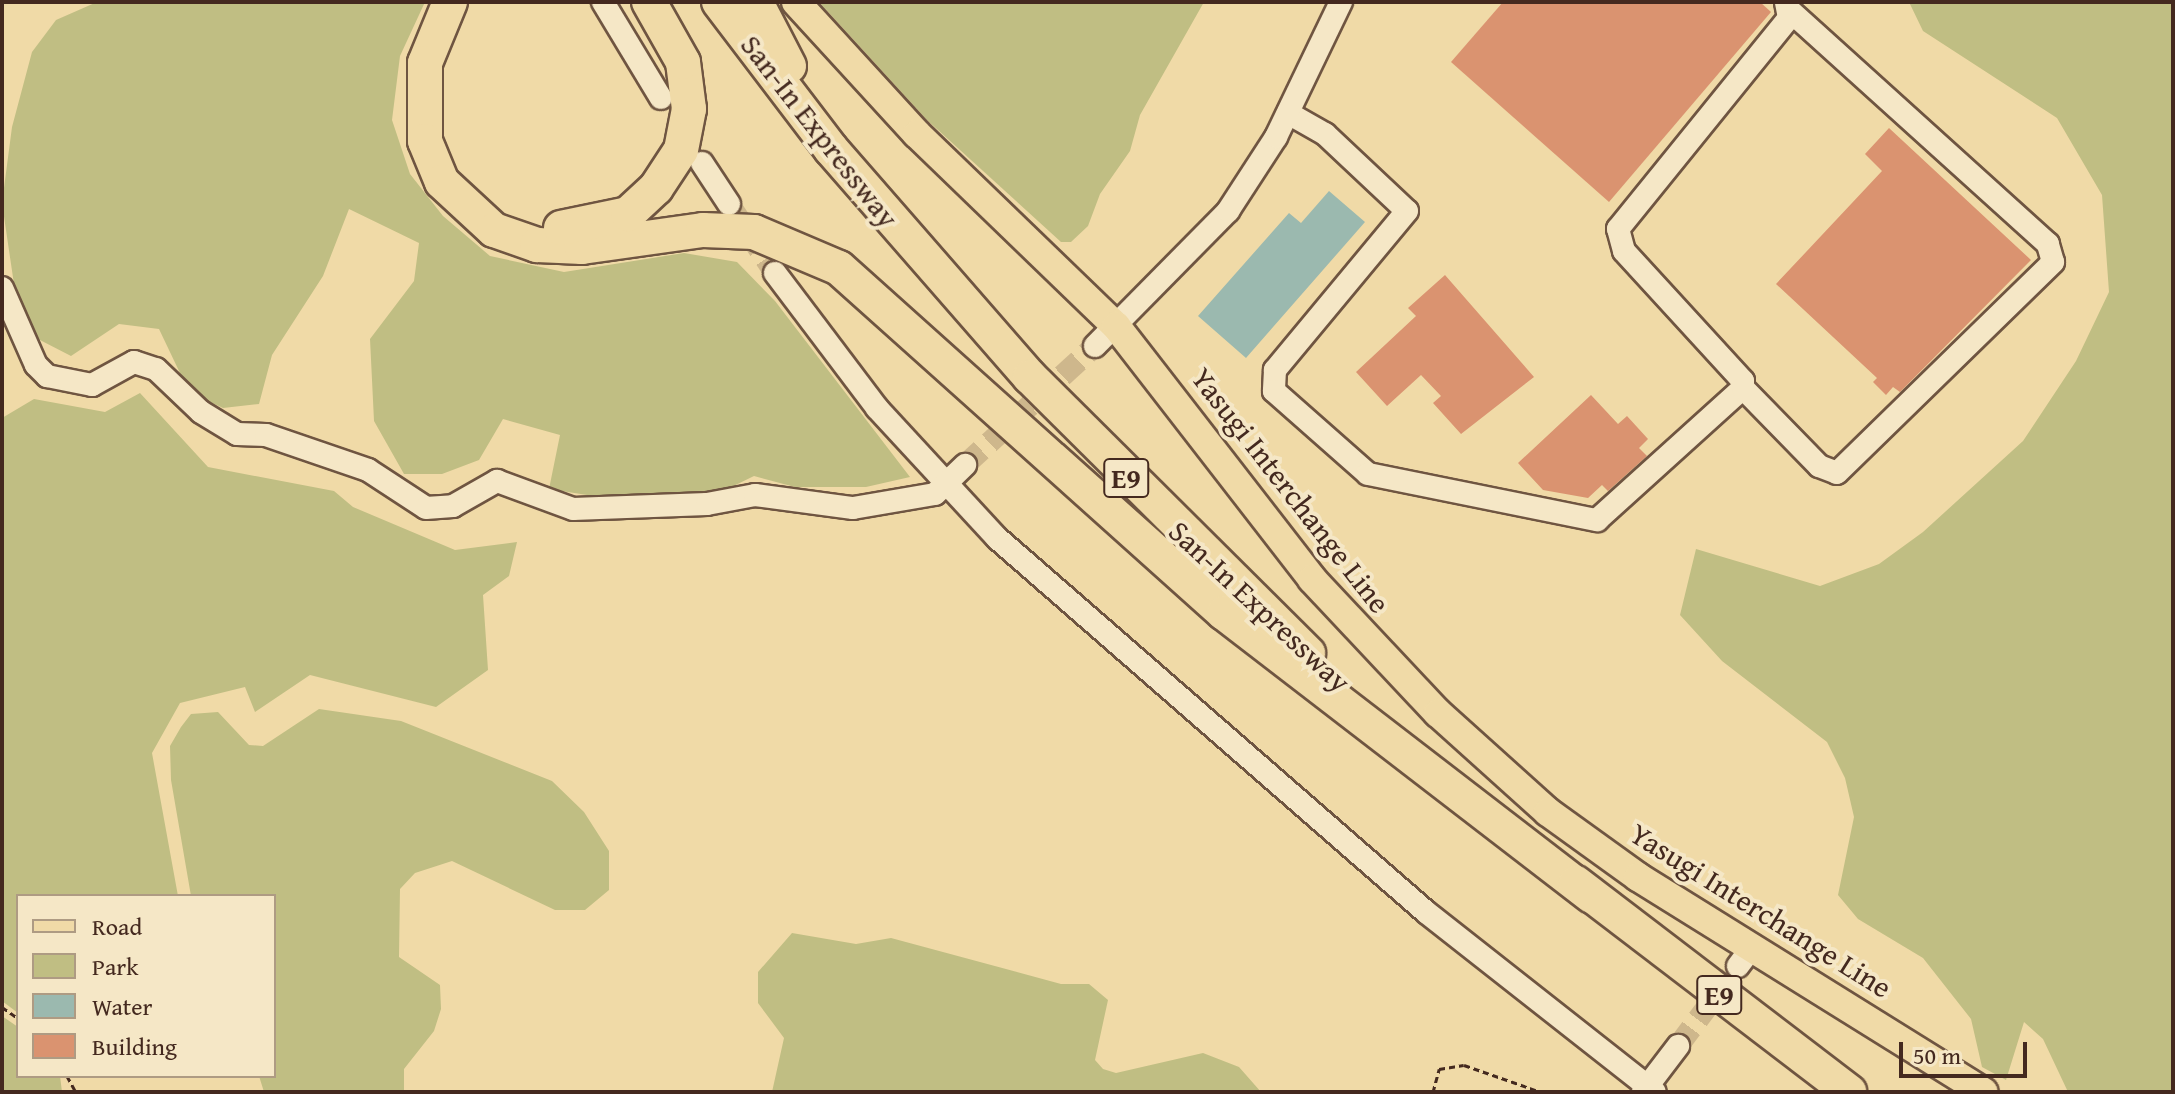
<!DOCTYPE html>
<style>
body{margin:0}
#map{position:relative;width:2175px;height:1094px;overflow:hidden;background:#f0daa7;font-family:"Gentium Book Plus",serif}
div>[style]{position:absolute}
.green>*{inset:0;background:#c0be83}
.water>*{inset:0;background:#9bb9af}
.building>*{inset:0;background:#da9370}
.minor-tunnel>*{height:22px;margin-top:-11px;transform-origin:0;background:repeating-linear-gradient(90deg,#ceb78c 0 22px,transparent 0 33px)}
.path>*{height:3px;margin-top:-1.5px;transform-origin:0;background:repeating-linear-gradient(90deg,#44291f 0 6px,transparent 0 10px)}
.roads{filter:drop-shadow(2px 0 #6f5541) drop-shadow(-2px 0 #6f5541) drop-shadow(0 2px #6f5541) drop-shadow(0 -2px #6f5541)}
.minor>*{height:22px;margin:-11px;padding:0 11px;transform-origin:11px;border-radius:11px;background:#f5e7c6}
.major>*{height:28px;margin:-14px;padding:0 14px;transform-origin:14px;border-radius:14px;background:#f0daa7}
.highway>*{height:34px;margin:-17px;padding:0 17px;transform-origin:17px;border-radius:17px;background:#f0daa7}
span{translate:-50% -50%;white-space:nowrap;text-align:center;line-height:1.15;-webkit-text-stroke:8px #f5e7c6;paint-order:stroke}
.shield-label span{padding:2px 6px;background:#f5e7c6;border:2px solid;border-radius:6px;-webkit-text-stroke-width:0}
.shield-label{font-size:28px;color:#44291f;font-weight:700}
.street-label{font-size:30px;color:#44291f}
.frame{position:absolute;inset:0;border:4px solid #44291f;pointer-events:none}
.legend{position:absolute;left:16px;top:894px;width:260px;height:184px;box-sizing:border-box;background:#f5e7c6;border:2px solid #ae9b83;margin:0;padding:10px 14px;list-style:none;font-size:24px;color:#44291f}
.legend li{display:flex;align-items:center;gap:16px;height:40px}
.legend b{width:40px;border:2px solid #ae9b83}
.scale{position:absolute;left:1899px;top:1042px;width:128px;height:36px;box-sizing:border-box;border:4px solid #44291f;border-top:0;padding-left:10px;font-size:24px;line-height:28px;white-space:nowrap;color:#44291f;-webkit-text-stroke:6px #f5e7c6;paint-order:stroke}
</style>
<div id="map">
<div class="green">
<div style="clip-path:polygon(97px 2px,425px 2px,400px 56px,392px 120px,410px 174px,443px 216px,490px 256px,564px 272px,684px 253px,737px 262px,775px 301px,910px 477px,866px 487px,795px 487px,754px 476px,715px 495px,606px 498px,549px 489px,560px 435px,503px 419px,479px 460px,442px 474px,404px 474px,374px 421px,370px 339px,414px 281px,419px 243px,349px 209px,323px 276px,272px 355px,259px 404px,223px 408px,189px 392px,159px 329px,119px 324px,71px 356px,38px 339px,15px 291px,2px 203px,12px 127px,32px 52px,56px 20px)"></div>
<div style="clip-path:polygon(819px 2px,1204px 2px,1140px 115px,1130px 151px,1100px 194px,1088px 226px,1071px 242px,1061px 242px,927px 120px)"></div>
<div style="clip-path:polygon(1909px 2px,2173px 2px,2173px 1092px,2068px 1092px,2043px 1039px,2024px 1022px,2006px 1080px,1982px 1067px,1971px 1019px,1923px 958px,1858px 919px,1838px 895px,1854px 817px,1845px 778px,1827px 742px,1722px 661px,1680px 615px,1696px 549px,1820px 586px,1879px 564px,1923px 532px,2023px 441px,2076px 361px,2109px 292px,2102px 195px,2057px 118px,1923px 31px)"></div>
<div style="clip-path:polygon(140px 393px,208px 467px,334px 491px,353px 507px,455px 550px,517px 542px,509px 576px,483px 595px,488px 670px,436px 707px,310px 675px,255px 712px,245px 687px,180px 703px,152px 753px,178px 896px,18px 896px,18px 1013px,2px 1001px,2px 418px,34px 399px,105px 412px)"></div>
<div style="clip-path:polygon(319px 709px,401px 721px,552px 781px,584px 812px,609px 851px,609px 890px,585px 910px,555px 910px,452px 861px,415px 873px,400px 889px,399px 957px,440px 985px,441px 1009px,434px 1031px,404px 1069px,404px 1092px,264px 1092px,259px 1076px,274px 1076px,274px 896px,191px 896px,171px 780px,170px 746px,181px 727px,191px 714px,218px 712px,249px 745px,263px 746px)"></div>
<div style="clip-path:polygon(792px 933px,856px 944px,891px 938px,1061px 984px,1089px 984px,1108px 1000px,1095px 1060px,1103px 1069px,1116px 1073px,1203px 1053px,1239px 1067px,1261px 1092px,772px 1092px,784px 1038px,758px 1003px,758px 972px)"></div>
<div style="clip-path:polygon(2px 1016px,18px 1027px,18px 1076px,60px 1076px,62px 1092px,2px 1092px)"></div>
</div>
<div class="water">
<div style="clip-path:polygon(1329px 191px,1365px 222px,1246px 358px,1198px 316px,1289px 213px,1301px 223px)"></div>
</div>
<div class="building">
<div style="clip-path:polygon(1503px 2px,1760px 2px,1771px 12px,1609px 202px,1451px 62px)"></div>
<div style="clip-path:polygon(1889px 128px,2031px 260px,1900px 392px,1893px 387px,1886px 395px,1873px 382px,1877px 378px,1776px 284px,1882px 171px,1865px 154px)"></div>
<div style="clip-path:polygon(1445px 275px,1534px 377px,1461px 434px,1433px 403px,1441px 396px,1421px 375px,1387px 406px,1356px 372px,1416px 316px,1408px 308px)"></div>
<div style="clip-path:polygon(1591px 395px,1618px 424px,1627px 416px,1648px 439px,1639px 448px,1647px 456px,1608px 491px,1602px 485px,1588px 498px,1543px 490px,1518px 463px)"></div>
</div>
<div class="minor-tunnel">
<div style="left:729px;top:204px;width:83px;rotate:56.3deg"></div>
<div style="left:965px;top:465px;width:176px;rotate:-42.5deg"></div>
<div style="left:1678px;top:1046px;width:100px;rotate:-53.1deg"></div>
</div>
<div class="path">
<div style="left:2px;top:1007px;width:19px;rotate:35deg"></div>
<div style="left:67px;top:1076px;width:18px;rotate:61deg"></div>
<div style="left:1433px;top:1092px;width:24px;rotate:-75deg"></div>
<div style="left:1439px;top:1069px;width:25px;rotate:-9deg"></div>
<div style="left:1464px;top:1065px;width:82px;rotate:19.3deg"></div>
</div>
<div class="roads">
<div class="minor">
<div style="left:603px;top:2px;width:112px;rotate:58.9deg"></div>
<div style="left:1288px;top:113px;width:43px;rotate:29.6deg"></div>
<div style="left:1325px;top:134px;width:112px;rotate:43.2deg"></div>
<div style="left:1407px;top:211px;width:207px;rotate:129.7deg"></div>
<div style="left:1275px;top:370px;width:21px;rotate:93deg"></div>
<div style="left:1274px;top:391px;width:125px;rotate:41.4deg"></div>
<div style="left:1368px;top:474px;width:234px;rotate:11.4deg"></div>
<div style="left:1597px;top:520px;width:197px;rotate:-42.1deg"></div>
<div style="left:1743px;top:388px;width:7px;rotate:-90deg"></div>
<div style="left:1743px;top:381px;width:176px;rotate:-132.5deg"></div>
<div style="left:1624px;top:251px;width:23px;rotate:-105deg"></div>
<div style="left:1618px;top:229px;width:272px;rotate:-51deg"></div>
<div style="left:1789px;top:18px;width:16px;rotate:-101deg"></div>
<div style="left:702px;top:163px;width:49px;rotate:56.6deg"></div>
<div style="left:775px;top:273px;width:169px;rotate:52.9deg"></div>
<div style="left:877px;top:408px;width:177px;rotate:47.3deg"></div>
<div style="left:997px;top:538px;width:569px;rotate:41.08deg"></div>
<div style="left:1426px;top:912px;width:291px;rotate:38.2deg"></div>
<div style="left:2px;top:288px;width:84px;rotate:66.2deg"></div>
<div style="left:36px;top:365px;width:16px;rotate:45deg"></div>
<div style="left:47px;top:376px;width:46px;rotate:11.3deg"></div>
<div style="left:92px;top:385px;width:48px;rotate:-28.7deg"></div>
<div style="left:134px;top:362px;width:23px;rotate:18deg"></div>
<div style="left:156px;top:369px;width:62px;rotate:43.7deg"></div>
<div style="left:201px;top:412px;width:42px;rotate:31.4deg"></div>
<div style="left:237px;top:434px;width:29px;rotate:2deg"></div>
<div style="left:266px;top:435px;width:108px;rotate:18.9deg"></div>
<div style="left:368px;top:470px;width:69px;rotate:33.2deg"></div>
<div style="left:426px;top:508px;width:27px;rotate:-4deg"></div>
<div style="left:453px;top:506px;width:51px;rotate:-29.6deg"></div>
<div style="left:497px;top:481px;width:81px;rotate:20.2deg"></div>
<div style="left:573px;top:509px;width:134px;rotate:-2.1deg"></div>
<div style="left:707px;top:504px;width:49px;rotate:-10.6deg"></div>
<div style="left:755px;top:495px;width:99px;rotate:7.6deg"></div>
<div style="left:853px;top:508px;width:83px;rotate:-9.7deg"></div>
<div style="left:935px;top:494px;width:42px;rotate:-44deg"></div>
<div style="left:1095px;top:346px;width:190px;rotate:-45.4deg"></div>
<div style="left:1228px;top:211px;width:88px;rotate:-57deg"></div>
<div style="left:1276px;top:137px;width:150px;rotate:-64.3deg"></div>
<div style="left:1743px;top:388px;width:109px;rotate:45.7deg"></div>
<div style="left:1819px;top:466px;width:19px;rotate:21deg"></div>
<div style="left:1837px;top:473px;width:302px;rotate:-44.3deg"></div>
<div style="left:2053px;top:262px;width:19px;rotate:-106deg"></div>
<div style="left:2048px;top:244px;width:349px;rotate:-137.9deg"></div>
<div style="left:1738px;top:966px;width:21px;rotate:-53deg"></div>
<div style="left:1643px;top:1092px;width:58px;rotate:-52.7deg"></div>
</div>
<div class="major">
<div style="left:796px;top:2px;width:179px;rotate:47.5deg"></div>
<div style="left:917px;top:134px;width:277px;rotate:44deg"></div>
<div style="left:1116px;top:326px;width:320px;rotate:52.2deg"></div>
<div style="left:1312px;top:579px;width:184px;rotate:46.8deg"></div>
<div style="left:1438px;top:713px;width:148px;rotate:42deg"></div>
<div style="left:1548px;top:812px;width:111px;rotate:35.8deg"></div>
<div style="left:1638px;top:877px;width:407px;rotate:31.9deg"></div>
</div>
<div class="highway">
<div style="left:450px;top:2px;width:66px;rotate:112.3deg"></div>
<div style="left:425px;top:63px;width:78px;rotate:90deg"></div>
<div style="left:425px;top:141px;width:44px;rotate:67.5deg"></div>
<div style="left:442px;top:182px;width:71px;rotate:42.7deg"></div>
<div style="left:494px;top:230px;width:46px;rotate:19.2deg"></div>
<div style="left:537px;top:245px;width:45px;rotate:2.5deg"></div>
<div style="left:582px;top:247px;width:122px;rotate:-8deg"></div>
<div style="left:703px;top:230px;width:51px;rotate:2.2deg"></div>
<div style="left:754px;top:232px;width:92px;rotate:23deg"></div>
<div style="left:839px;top:268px;width:517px;rotate:41.86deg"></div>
<div style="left:1224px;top:613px;width:463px;rotate:37.6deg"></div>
<div style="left:719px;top:2px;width:185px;rotate:52.7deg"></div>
<div style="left:831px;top:149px;width:303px;rotate:48.9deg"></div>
<div style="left:1030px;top:377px;width:392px;rotate:44.8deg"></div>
<div style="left:756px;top:2px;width:72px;rotate:62.7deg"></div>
<div style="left:561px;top:228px;width:68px;rotate:-11.8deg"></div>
<div style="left:628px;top:214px;width:38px;rotate:-43deg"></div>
<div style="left:656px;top:188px;width:45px;rotate:-56.7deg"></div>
<div style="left:681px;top:150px;width:42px;rotate:-79deg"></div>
<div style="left:689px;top:109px;width:47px;rotate:-97.3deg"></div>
<div style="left:683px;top:62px;width:69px;rotate:-119.5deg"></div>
<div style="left:1576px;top:883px;width:344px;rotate:37.4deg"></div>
</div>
</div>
<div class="shield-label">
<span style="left:1126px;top:478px">E9</span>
<span style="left:1719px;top:995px">E9</span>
</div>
<div class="street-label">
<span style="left:820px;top:131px;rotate:52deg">San-In Expressway</span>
<span style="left:1291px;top:490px;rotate:52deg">Yasugi Interchange Line</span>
<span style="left:1260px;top:606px;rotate:43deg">San-In Expressway</span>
<span style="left:1761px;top:910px;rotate:32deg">Yasugi Interchange Line</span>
</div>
<div class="frame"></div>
<ul class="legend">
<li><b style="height:10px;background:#f0daa7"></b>Road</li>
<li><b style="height:22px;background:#c0be83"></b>Park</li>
<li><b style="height:22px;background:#9bb9af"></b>Water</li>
<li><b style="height:22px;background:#da9370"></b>Building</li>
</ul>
<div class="scale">50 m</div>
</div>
